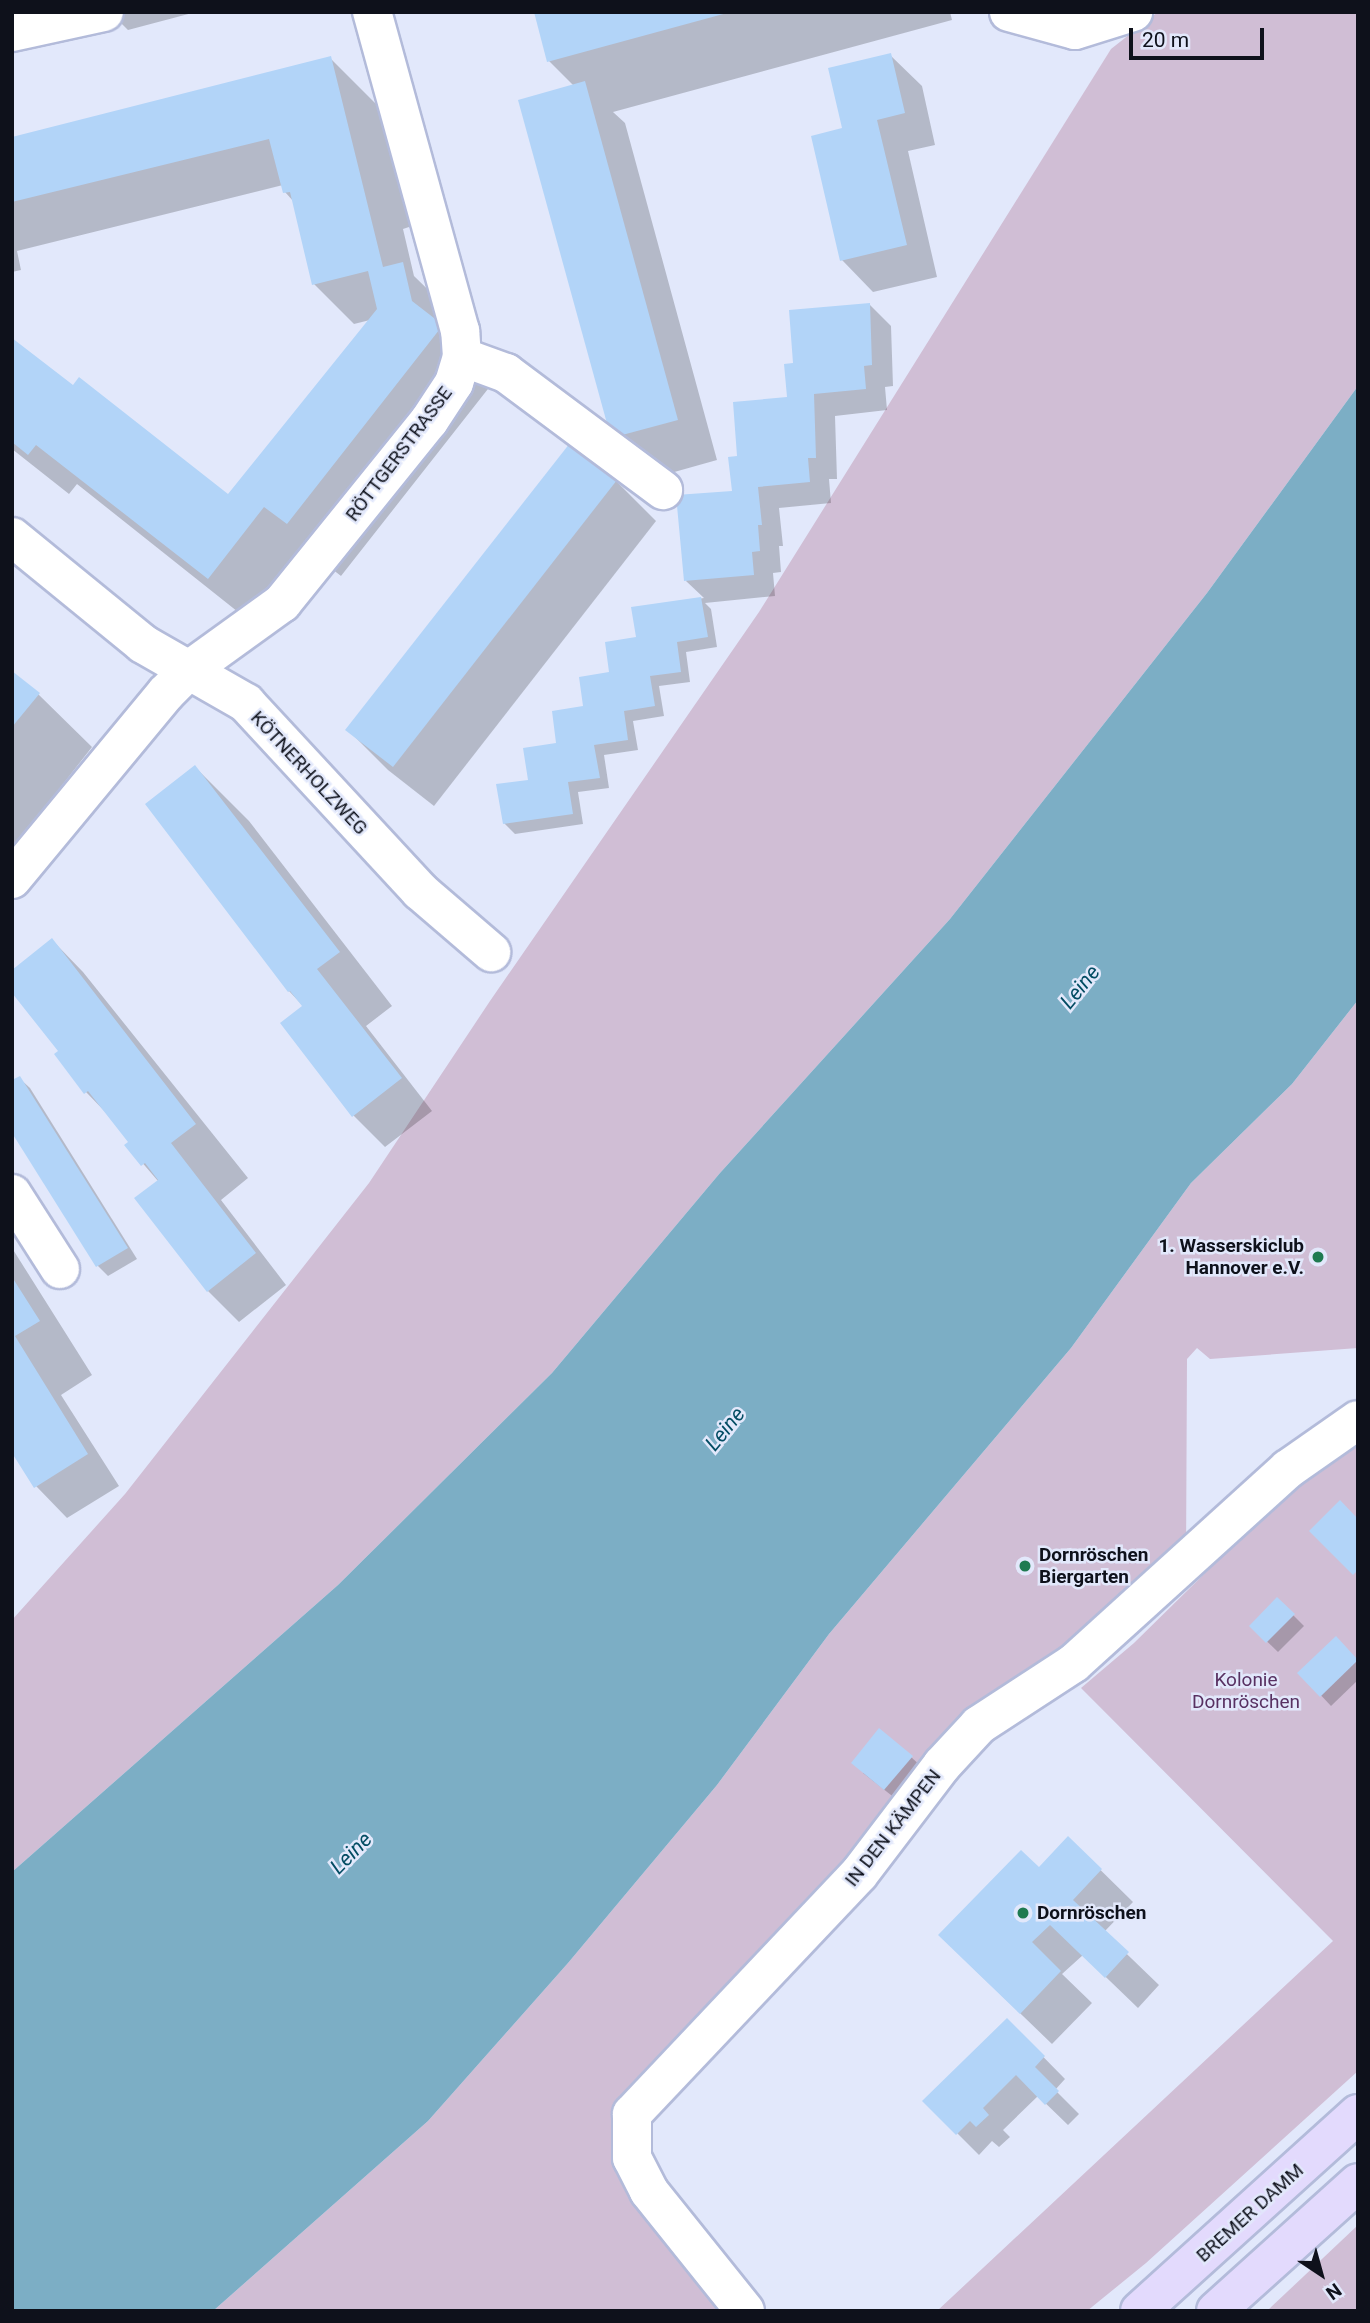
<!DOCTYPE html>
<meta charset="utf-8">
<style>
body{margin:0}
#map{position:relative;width:1370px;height:2323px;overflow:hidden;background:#e2e8fb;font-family:Roboto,sans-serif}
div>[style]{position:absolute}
.green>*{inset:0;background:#d0bed5}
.water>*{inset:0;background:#7caec5}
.shadow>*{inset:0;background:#0003}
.building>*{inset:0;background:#b2d4f8}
.roads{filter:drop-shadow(2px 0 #b3bbda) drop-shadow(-2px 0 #b3bbda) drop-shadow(0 2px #b3bbda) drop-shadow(0 -2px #b3bbda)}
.minor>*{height:38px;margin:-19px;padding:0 19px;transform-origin:19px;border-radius:19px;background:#fff}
.major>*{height:38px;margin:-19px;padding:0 19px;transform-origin:19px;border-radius:19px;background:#e3dafd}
.dots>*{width:19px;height:19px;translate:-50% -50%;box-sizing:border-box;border:4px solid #e2e8fb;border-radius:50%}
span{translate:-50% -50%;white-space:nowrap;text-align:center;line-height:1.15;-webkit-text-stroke:5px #e2e8fb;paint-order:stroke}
.street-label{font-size:19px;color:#0e111b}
.poi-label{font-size:19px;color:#0e111b;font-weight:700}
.right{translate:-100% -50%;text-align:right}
.left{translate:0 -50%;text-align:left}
.park-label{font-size:19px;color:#583162}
.water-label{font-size:21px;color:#034c63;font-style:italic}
.frame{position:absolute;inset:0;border:14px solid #0e111b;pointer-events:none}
.north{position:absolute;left:1286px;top:2239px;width:70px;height:70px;-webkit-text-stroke:5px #e2e8fb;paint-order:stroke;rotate:144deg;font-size:19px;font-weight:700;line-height:28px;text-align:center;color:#0e111b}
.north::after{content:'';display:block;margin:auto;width:24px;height:32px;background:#0e111b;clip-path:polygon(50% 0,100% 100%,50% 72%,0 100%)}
.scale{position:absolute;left:1129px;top:28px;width:135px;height:32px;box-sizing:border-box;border:4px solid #0e111b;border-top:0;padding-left:9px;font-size:21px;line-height:24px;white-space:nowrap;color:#0e111b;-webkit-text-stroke:5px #e2e8fb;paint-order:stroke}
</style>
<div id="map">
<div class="green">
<div style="clip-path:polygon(1158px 12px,1358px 12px,1358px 386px,1207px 593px,950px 919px,720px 1173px,552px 1373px,338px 1585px,12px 1872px,12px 1620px,125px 1494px,369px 1183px,490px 1001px,759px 612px,1111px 49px)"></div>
<div style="clip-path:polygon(1358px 1000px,1358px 1348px,1210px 1359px,1197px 1348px,1187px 1359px,1186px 1561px,1020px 1695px,632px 2114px,632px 2158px,731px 2311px,213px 2311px,428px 2121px,568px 1963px,717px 1785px,829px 1634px,1071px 1348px,1191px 1183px,1292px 1084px)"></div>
<div style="clip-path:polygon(1358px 1436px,1358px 2071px,1146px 2263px,1087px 2311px,937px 2311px,1333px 1941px,1081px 1688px,1134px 1643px,1312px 1468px)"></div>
<div style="clip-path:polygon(1358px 2225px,1358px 2311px,1267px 2311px,1268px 2310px)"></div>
</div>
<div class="water">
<div style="clip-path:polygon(1358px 386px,1358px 1000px,1292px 1084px,1191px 1183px,1071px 1348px,829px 1634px,717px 1785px,568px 1963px,428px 2121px,213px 2311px,12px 2311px,12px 1872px,338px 1585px,552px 1373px,720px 1173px,950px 919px,1207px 593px)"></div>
</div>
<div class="shadow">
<div style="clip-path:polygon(12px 12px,196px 12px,128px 30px,115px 17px)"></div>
<div style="clip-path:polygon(536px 12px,950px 12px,952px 20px,613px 112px,625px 123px,717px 460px,653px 478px,612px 437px,574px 86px,549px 61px)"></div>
<div style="clip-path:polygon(890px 55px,922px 86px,935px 145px,908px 151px,937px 277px,873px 292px,842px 260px,844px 130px)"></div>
<div style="clip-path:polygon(330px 58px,384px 112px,412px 226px,403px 229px,414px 276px,456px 317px,495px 380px,341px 576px,319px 559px,262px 631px,77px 484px,69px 494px,12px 449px,12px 341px,73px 388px,229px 497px,370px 320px,354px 324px,314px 284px,294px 202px,285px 192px,283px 185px,17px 251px,21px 270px,12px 272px,12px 138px)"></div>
<div style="clip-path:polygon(869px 304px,891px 326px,893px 386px,885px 387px,887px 410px,835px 416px,837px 479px,829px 479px,831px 503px,779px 508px,783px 546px,779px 546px,781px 572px,773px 573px,775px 596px,705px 603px,711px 609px,717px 647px,686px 652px,690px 682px,659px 686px,664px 716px,633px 721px,638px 750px,604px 755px,609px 788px,578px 792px,583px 824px,515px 834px,504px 823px,530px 781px,638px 639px,633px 609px,704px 598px,686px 581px,733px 492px,739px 458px,789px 399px,795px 365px)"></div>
<div style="clip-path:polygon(570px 445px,616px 481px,656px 521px,434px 806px,388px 770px,348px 730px)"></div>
<div style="clip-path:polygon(12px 674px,38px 694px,92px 747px,38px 816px,60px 837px,12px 898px)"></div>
<div style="clip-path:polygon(195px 767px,249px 821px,392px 1006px,366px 1026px,432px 1111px,385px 1147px,354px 1116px,282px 1023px,304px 1007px,289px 991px)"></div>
<div style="clip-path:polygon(52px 940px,83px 972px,248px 1178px,221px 1200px,286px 1285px,239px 1322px,208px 1291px,158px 1181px,127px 1145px,131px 1142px,115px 1122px,86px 1092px,61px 1052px)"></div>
<div style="clip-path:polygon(19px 1078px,30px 1088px,137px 1259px,108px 1276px,98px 1266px)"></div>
<div style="clip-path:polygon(12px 1248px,92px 1375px,61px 1395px,119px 1486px,67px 1518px,36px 1486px,12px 1449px)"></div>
<div style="clip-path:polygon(1277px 1599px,1304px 1626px,1278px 1652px,1251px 1626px)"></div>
<div style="clip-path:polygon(1336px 1639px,1358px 1661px,1358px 1680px,1331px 1706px,1300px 1673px)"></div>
<div style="clip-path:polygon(911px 1757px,922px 1767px,896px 1799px,863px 1773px)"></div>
<div style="clip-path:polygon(1068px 1838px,1133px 1902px,1104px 1932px,1159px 1985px,1138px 2008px,1083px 1955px,1062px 1974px,1092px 2003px,1052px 2044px,972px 1967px,1039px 1869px)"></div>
<div style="clip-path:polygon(1007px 2020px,1065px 2079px,1055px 2090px,1079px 2114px,1068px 2125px,1038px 2096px,1003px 2130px,1010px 2137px,999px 2147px,992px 2141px,979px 2155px,925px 2101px)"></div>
</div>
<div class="building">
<div style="clip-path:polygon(534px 12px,727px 12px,727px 13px,547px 62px)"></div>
<div style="clip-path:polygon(891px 53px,905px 113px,877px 120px,907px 245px,840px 261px,811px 136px,842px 128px,828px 68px)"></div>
<div style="clip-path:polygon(331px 56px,383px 267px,403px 262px,412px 301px,443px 325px,287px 524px,264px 507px,208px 579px,36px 445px,28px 455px,12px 442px,12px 338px,73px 385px,79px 377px,228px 494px,377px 309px,368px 271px,312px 285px,290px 192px,283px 193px,269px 139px,12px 202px,12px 137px)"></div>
<div style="clip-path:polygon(585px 81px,678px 420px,611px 438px,518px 100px)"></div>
<div style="clip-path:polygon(870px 303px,872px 365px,864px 366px,866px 389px,814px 394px,816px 458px,808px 458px,810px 482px,758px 487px,762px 525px,758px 525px,760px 551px,752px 552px,754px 575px,684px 581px,676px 495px,732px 491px,728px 457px,737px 456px,733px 402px,787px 397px,784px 364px,793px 363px,789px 310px)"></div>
<div style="clip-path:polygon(570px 443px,617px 480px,393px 767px,345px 730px)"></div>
<div style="clip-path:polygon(701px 597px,708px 637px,677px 642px,681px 672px,650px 676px,655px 706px,624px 711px,628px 740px,594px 745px,600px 778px,568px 782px,573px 814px,503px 824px,496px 784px,528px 780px,523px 748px,556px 743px,552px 711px,583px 706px,579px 677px,609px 672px,605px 642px,636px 637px,631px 607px)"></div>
<div style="clip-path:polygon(12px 671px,40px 693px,12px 727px)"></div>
<div style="clip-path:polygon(195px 765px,340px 952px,317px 969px,402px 1078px,352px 1117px,280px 1023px,302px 1006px,290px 991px,288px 992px,145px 804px)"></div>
<div style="clip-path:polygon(52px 938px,196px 1124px,171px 1143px,256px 1253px,207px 1292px,134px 1198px,158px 1180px,145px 1163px,141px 1166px,124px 1145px,128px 1142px,88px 1091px,84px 1094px,54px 1054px,58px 1051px,12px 993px,12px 970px)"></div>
<div style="clip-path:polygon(20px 1076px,128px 1248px,96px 1267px,12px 1133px,12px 1080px)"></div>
<div style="clip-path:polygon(12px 1277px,40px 1321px,15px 1336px,88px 1454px,34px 1488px,12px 1453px)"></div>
<div style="clip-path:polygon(1340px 1500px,1358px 1519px,1358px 1570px,1353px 1575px,1309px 1531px)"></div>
<div style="clip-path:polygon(1277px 1597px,1295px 1614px,1266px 1643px,1249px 1626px)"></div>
<div style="clip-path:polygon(1336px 1636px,1358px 1660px,1320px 1697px,1297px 1673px)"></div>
<div style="clip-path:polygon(879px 1728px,913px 1756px,884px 1790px,851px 1763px)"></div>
<div style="clip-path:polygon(1068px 1836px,1102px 1869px,1073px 1900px,1129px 1952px,1105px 1978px,1050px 1925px,1032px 1942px,1061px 1971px,1020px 2014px,938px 1935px,1021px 1850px,1039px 1867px)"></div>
<div style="clip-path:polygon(1007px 2018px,1045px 2056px,1035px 2067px,1059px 2091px,1045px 2105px,1016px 2075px,983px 2108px,989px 2115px,976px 2127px,970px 2121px,956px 2135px,922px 2101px)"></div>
</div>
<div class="roads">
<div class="minor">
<div style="left:1009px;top:12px;width:68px;rotate:15.3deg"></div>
<div style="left:1075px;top:30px;width:61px;rotate:-17.2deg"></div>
<div style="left:12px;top:32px;width:94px;rotate:-12.3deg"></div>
<div style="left:462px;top:357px;width:47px;rotate:20deg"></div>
<div style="left:506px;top:373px;width:196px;rotate:36.7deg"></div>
<div style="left:12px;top:537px;width:169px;rotate:39.2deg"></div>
<div style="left:143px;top:644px;width:119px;rotate:29.8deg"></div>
<div style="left:246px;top:703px;width:256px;rotate:47.2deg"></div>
<div style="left:420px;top:891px;width:94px;rotate:40.7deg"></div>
<div style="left:12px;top:879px;width:241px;rotate:-50.4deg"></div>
<div style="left:166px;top:693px;width:33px;rotate:-45deg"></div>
<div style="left:189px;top:670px;width:115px;rotate:-35.8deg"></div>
<div style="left:282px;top:603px;width:234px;rotate:-51.1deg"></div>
<div style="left:429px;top:421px;width:45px;rotate:-56.7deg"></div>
<div style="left:454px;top:383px;width:27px;rotate:-73deg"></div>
<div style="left:462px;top:357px;width:26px;rotate:-94deg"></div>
<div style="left:460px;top:331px;width:331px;rotate:-105.4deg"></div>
<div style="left:12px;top:1194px;width:89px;rotate:57.4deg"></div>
<div style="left:745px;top:2311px;width:154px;rotate:-128.7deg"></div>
<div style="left:649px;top:2191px;width:37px;rotate:-117deg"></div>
<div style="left:632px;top:2158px;width:44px;rotate:-90deg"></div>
<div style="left:632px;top:2114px;width:330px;rotate:-46.6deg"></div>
<div style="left:859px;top:1874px;width:137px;rotate:-52.7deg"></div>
<div style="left:942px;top:1765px;width:54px;rotate:-47.2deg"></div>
<div style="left:979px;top:1725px;width:113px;rotate:-33.1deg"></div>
<div style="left:1074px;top:1663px;width:289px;rotate:-42.2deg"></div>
<div style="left:1288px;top:1469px;width:85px;rotate:-35deg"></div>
</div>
<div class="major">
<div style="left:1140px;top:2311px;width:294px;rotate:-42.1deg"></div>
<div style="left:1216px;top:2311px;width:191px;rotate:-42deg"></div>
</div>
</div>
<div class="dots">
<div style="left:1318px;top:1257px;background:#1f7a50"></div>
<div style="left:1025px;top:1566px;background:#1f7a50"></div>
<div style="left:1023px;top:1913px;background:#1f7a50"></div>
</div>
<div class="street-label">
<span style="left:399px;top:454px;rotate:-53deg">RÖTTGERSTRASSE</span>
<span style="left:309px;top:773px;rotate:47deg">KÖTNERHOLZWEG</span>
<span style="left:893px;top:1828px;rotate:-52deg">IN DEN KÄMPEN</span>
<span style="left:1250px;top:2213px;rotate:-42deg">BREMER DAMM</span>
</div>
<div class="poi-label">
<span class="right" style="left:1304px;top:1257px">1. Wasserskiclub<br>Hannover e.V.</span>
<span class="left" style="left:1039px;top:1566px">Dornröschen<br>Biergarten</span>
<span class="left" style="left:1037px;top:1913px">Dornröschen</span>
</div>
<div class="park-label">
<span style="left:1246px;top:1691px">Kolonie<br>Dornröschen</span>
</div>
<div class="water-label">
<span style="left:1080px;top:987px;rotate:-51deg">Leine</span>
<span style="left:725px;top:1429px;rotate:-51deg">Leine</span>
<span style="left:351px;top:1853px;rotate:-45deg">Leine</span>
</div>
<div class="frame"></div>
<div class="north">N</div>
<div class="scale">20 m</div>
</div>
